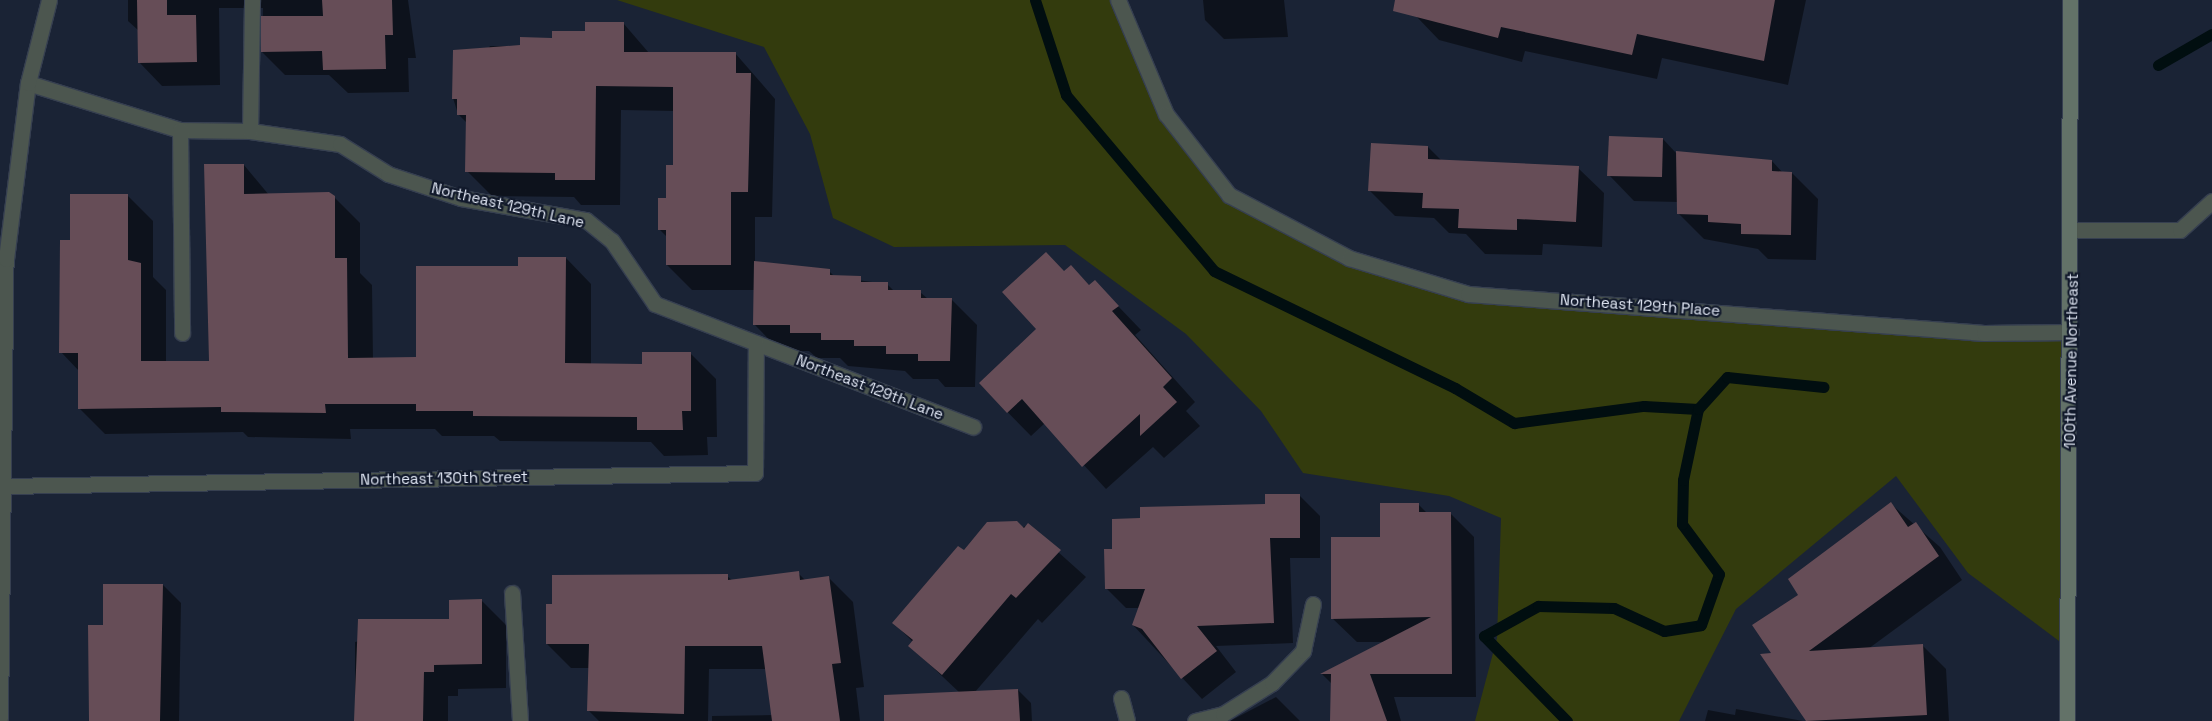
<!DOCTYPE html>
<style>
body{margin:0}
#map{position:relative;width:2212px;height:721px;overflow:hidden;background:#1a2335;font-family:"Space Grotesk",sans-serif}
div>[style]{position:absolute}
.green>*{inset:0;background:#333b0d}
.shadow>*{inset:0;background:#0007}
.stream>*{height:11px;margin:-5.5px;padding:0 5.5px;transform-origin:5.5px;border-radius:5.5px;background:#010e10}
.building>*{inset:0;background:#664d57}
.roads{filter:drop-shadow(1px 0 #363f50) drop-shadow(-1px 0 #363f50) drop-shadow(0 1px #363f50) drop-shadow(0 -1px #363f50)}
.service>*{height:15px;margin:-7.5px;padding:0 7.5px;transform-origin:7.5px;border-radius:7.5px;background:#4c564f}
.minor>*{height:15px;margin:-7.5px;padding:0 7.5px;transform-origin:7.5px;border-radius:7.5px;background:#4c564f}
.secondary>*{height:15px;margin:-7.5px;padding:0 7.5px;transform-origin:7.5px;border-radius:7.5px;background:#637268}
span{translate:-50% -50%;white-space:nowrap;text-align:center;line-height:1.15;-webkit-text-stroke:4.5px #11192b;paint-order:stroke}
.street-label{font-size:15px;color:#e5ebf8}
</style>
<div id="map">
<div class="green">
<div style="clip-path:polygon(617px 0,1118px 0,1166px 114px,1229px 195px,1349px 258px,1468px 294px,2071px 332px,2067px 647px,1968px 573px,1896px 476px,1736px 609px,1679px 721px,1475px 721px,1497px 638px,1501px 518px,1449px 496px,1303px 473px,1261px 411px,1186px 334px,1065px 245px,894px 247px,833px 218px,810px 134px,764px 47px)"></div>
</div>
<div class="shadow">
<div style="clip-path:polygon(128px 0,408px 0,416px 58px,408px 58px,409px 92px,348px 93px,329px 75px,285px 75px,262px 52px,263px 8px,219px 8px,220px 85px,162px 86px,139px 62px,139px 31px,128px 21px)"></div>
<div style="clip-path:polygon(1203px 0,1284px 0,1288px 37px,1224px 39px,1205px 20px)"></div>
<div style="clip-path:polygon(1419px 0,1806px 0,1788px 85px,1662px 58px,1657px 79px,1525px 51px,1522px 62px,1439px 40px,1415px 15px)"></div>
<div style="clip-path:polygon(624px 24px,649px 53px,735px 53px,775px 99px,772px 217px,755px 217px,755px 263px,829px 271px,835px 277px,887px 284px,895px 292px,920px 292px,928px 299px,951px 299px,977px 325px,975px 387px,945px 387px,938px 379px,913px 379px,905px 371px,848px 366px,840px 358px,817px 358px,809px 351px,780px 351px,755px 325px,755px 290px,692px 290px,667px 265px,667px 237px,659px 229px,674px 166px,674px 111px,621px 110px,620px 205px,581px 205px,574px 197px,492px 196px,467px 171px,467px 123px,458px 114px,453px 98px,490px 46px,522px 46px)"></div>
<div style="clip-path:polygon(1663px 139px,1676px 153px,1772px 161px,1783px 173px,1792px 173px,1818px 199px,1816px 260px,1768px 259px,1758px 249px,1704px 239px,1678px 213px,1678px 202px,1634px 201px,1609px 175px)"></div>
<div style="clip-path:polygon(1428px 147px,1442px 161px,1578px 168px,1604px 193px,1602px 247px,1543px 244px,1542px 255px,1485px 254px,1466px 234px,1449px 233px,1434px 218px,1395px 216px,1370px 191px)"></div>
<div style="clip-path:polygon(244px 165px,269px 195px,334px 197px,360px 223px,360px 273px,372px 285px,373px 359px,417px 358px,519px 267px,566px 258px,591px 284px,591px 365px,644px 365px,690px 353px,716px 379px,717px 437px,707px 437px,708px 455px,664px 456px,651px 442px,500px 441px,494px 436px,442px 436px,435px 429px,350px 429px,351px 439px,248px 437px,243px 432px,105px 434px,79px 408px,79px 371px,61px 352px,71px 241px,127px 195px,153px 221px,153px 277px,166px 290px,166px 363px,211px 363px)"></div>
<div style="clip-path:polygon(1071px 267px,1090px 286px,1095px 282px,1141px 330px,1135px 335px,1195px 402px,1186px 411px,1200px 426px,1164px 458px,1153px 447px,1106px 489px,1045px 423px,1031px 436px,980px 384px,1038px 329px)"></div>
<div style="clip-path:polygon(1300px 496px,1320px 516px,1320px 558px,1290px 558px,1293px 643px,1216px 646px,1236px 672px,1202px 699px,1133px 625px,1139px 608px,1126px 608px,1106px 588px,1113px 550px,1141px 520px,1267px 505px)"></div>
<div style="clip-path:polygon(1891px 504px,1940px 547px,1962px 580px,1868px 649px,1922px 645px,1946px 669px,1949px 721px,1808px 721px,1762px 655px,1773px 654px,1800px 595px)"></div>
<div style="clip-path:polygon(1419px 505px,1427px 513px,1450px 513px,1474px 537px,1476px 697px,1394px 697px,1401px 721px,1332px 721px,1332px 684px,1322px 674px,1384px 642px,1357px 642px,1332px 618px,1381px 539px)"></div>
<div style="clip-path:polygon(1028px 525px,1086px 577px,1042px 623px,1038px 619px,975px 692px,1018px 690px,1031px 703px,1032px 721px,902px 721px,960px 693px,910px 646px,913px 642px,894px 623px,964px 552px)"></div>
<div style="clip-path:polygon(798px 573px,806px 581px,829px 578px,853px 602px,864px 687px,856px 688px,860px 721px,712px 721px,712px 716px,772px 715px,766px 669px,709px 669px,708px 721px,599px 721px,588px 710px,590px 668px,571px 668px,547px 644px,727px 576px,733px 581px)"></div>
<div style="clip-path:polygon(163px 585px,181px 603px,179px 721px,90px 721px,105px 626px)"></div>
<div style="clip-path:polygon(481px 600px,506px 625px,506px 688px,458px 689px,458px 696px,448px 696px,448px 721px,355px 721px,355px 642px,450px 621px)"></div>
<div style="clip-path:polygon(1276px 697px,1300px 721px,1230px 721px)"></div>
<div style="clip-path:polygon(1736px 709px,1803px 721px,1705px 721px,1708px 710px,1735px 715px)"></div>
</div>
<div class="stream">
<div style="left:1035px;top:0;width:100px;rotate:71.9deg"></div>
<div style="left:1066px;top:95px;width:230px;rotate:49.9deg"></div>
<div style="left:1214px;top:271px;width:268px;rotate:25.9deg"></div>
<div style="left:1455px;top:388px;width:69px;rotate:30.7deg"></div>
<div style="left:1514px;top:423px;width:131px;rotate:-7.5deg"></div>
<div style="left:1644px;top:406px;width:54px;rotate:3.2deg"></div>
<div style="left:2158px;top:65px;width:62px;rotate:-29.9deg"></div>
<div style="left:1567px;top:721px;width:119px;rotate:-134.3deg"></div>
<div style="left:1484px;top:636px;width:62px;rotate:-29.1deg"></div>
<div style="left:1538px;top:606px;width:76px;rotate:1.5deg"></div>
<div style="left:1614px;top:608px;width:55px;rotate:24.7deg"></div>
<div style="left:1664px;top:631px;width:37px;rotate:-9deg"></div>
<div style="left:1701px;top:625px;width:54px;rotate:-70.6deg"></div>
<div style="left:1719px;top:574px;width:62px;rotate:-126.5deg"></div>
<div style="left:1682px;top:524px;width:44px;rotate:-88.7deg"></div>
<div style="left:1683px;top:480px;width:73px;rotate:-78.1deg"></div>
<div style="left:1698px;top:409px;width:43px;rotate:-47.8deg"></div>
<div style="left:1727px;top:377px;width:97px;rotate:5.9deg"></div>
</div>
<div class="building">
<div style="clip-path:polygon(137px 0,167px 0,167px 15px,196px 15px,197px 62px,138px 63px)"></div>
<div style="clip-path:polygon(322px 0,392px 0,393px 35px,385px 35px,386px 69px,323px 70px,322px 51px,261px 52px,261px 16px,323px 16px)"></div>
<div style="clip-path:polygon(1395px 0,1775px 0,1764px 61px,1637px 34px,1632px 55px,1501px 27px,1498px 38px,1393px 11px)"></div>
<div style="clip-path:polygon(585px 22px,624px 22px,624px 52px,736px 52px,736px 73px,751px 73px,748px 192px,731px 192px,731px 265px,666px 265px,666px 230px,658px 230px,658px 198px,666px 198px,666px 165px,673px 165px,673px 87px,596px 86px,595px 180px,555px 180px,555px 173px,465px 172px,466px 115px,457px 115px,457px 99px,452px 99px,453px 50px,520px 45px,520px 37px,552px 38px,552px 31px,585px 31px)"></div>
<div style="clip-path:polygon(1609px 136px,1663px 138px,1662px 177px,1607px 176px)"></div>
<div style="clip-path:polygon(1371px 143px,1428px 146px,1428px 159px,1579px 166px,1576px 222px,1517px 219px,1517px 230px,1458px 228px,1459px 209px,1422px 208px,1423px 193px,1368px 191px)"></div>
<div style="clip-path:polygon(1676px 151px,1772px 160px,1772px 171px,1792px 172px,1791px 235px,1741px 234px,1741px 224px,1708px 222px,1708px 215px,1677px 214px)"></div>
<div style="clip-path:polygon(204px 164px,244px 164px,244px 194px,329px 192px,335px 196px,335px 258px,347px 258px,348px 358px,416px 357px,416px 266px,518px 266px,518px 257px,566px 257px,565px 363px,642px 364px,642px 352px,691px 352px,691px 411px,682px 411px,683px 430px,637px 430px,637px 417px,473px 416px,473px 411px,416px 411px,416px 404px,325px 404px,326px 413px,221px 412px,221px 407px,78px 409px,78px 353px,59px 353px,60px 240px,70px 240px,70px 194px,128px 194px,128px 260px,141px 263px,141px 361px,209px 361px)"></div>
<div style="clip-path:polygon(1046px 252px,1064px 271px,1071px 265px,1089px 285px,1095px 280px,1119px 306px,1112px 311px,1172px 378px,1163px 387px,1177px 402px,1140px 436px,1140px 414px,1082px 467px,1022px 399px,1007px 413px,979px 383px,1036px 329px,1002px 292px)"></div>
<div style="clip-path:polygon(754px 261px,830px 269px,830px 275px,861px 276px,861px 282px,888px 282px,888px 290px,921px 290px,921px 298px,952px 298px,950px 361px,918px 361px,918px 354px,886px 354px,886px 346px,854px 346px,854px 340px,821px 340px,821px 333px,790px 333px,790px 325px,753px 325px)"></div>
<div style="clip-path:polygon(1265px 494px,1300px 494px,1300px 538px,1270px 538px,1274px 623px,1197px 626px,1217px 651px,1181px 679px,1142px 629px,1132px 625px,1145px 589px,1105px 589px,1104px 549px,1112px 549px,1112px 519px,1140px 518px,1140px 507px,1265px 504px)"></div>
<div style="clip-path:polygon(1891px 502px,1908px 527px,1916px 522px,1939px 556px,1809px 651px,1923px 644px,1927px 715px,1806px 721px,1760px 654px,1771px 653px,1752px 625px,1798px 595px,1788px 579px)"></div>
<div style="clip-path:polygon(1380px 503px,1419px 503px,1419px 512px,1451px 512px,1452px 674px,1370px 674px,1387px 721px,1330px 721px,1331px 674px,1320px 674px,1431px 617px,1331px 619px,1331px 537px,1380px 537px)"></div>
<div style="clip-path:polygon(1017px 521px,1024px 528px,1028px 523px,1061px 550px,1016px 598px,1011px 594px,942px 675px,908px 646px,913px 640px,892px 623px,958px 546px,964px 550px,987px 522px)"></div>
<div style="clip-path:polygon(799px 571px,800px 580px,829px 576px,841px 663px,832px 664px,840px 721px,772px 721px,762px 646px,685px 646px,684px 714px,587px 711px,589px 644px,546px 644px,546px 604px,552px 604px,552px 575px,728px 574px,728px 580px)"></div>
<div style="clip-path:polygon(103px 584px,163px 584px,160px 721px,89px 721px,88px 625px,103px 625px)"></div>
<div style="clip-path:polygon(482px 599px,482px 664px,434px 665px,434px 672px,424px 672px,423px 721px,354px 721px,358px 619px,449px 619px,449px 600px)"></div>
<div style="clip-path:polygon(1018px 689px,1020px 721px,884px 721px,884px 695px)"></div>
</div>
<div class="roads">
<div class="service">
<div style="left:28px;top:83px;width:159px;rotate:17.2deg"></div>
<div style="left:180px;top:130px;width:70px;rotate:0.8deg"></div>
<div style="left:250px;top:131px;width:91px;rotate:8.2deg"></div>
<div style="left:340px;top:144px;width:57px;rotate:32deg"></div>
<div style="left:388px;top:174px;width:77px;rotate:18.2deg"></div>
<div style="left:461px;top:198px;width:127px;rotate:10deg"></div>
<div style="left:586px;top:220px;width:33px;rotate:39deg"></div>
<div style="left:612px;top:241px;width:76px;rotate:55.7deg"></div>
<div style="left:655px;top:304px;width:341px;rotate:21.1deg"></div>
<div style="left:180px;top:130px;width:203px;rotate:89.4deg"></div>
<div style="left:250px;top:131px;width:131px;rotate:-89.1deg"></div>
<div style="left:1195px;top:721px;width:29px;rotate:-14deg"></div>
<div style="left:1223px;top:714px;width:58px;rotate:-32.3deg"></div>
<div style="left:1272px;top:683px;width:45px;rotate:-45.9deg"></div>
<div style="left:1303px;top:651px;width:48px;rotate:-78deg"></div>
</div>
<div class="minor">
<div style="left:1118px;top:0;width:124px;rotate:67.2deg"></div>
<div style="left:1166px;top:114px;width:103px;rotate:52.1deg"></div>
<div style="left:1229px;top:195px;width:136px;rotate:27.7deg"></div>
<div style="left:1349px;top:258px;width:124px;rotate:16.8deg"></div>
<div style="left:1468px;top:294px;width:517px;rotate:4.32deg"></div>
<div style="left:1984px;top:333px;width:87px;rotate:-0.7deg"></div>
<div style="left:2072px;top:230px;width:108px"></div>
<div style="left:2180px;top:230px;width:43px;rotate:-42.2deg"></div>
<div style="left:4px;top:486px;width:751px;rotate:-0.99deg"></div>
<div style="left:755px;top:473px;width:130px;rotate:-89.6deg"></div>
<div style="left:512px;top:593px;width:128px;rotate:86.4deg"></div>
<div style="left:1121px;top:698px;width:24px;rotate:75deg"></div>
<div style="left:0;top:718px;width:459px;rotate:-89.3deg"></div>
<div style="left:6px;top:259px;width:177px;rotate:-82.9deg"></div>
<div style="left:28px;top:83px;width:86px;rotate:-75.8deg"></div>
</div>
<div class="secondary">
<div style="left:2067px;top:721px;width:721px;rotate:-89.76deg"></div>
</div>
</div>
<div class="street-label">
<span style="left:508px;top:205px;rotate:13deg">Northeast 129th Lane</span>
<span style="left:1640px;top:305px;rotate:4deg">Northeast 129th Place</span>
<span style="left:2071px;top:361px;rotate:-89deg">100th Avenue Northeast</span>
<span style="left:870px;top:387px;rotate:21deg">Northeast 129th Lane</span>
<span style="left:444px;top:478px;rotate:-1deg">Northeast 130th Street</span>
</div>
</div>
